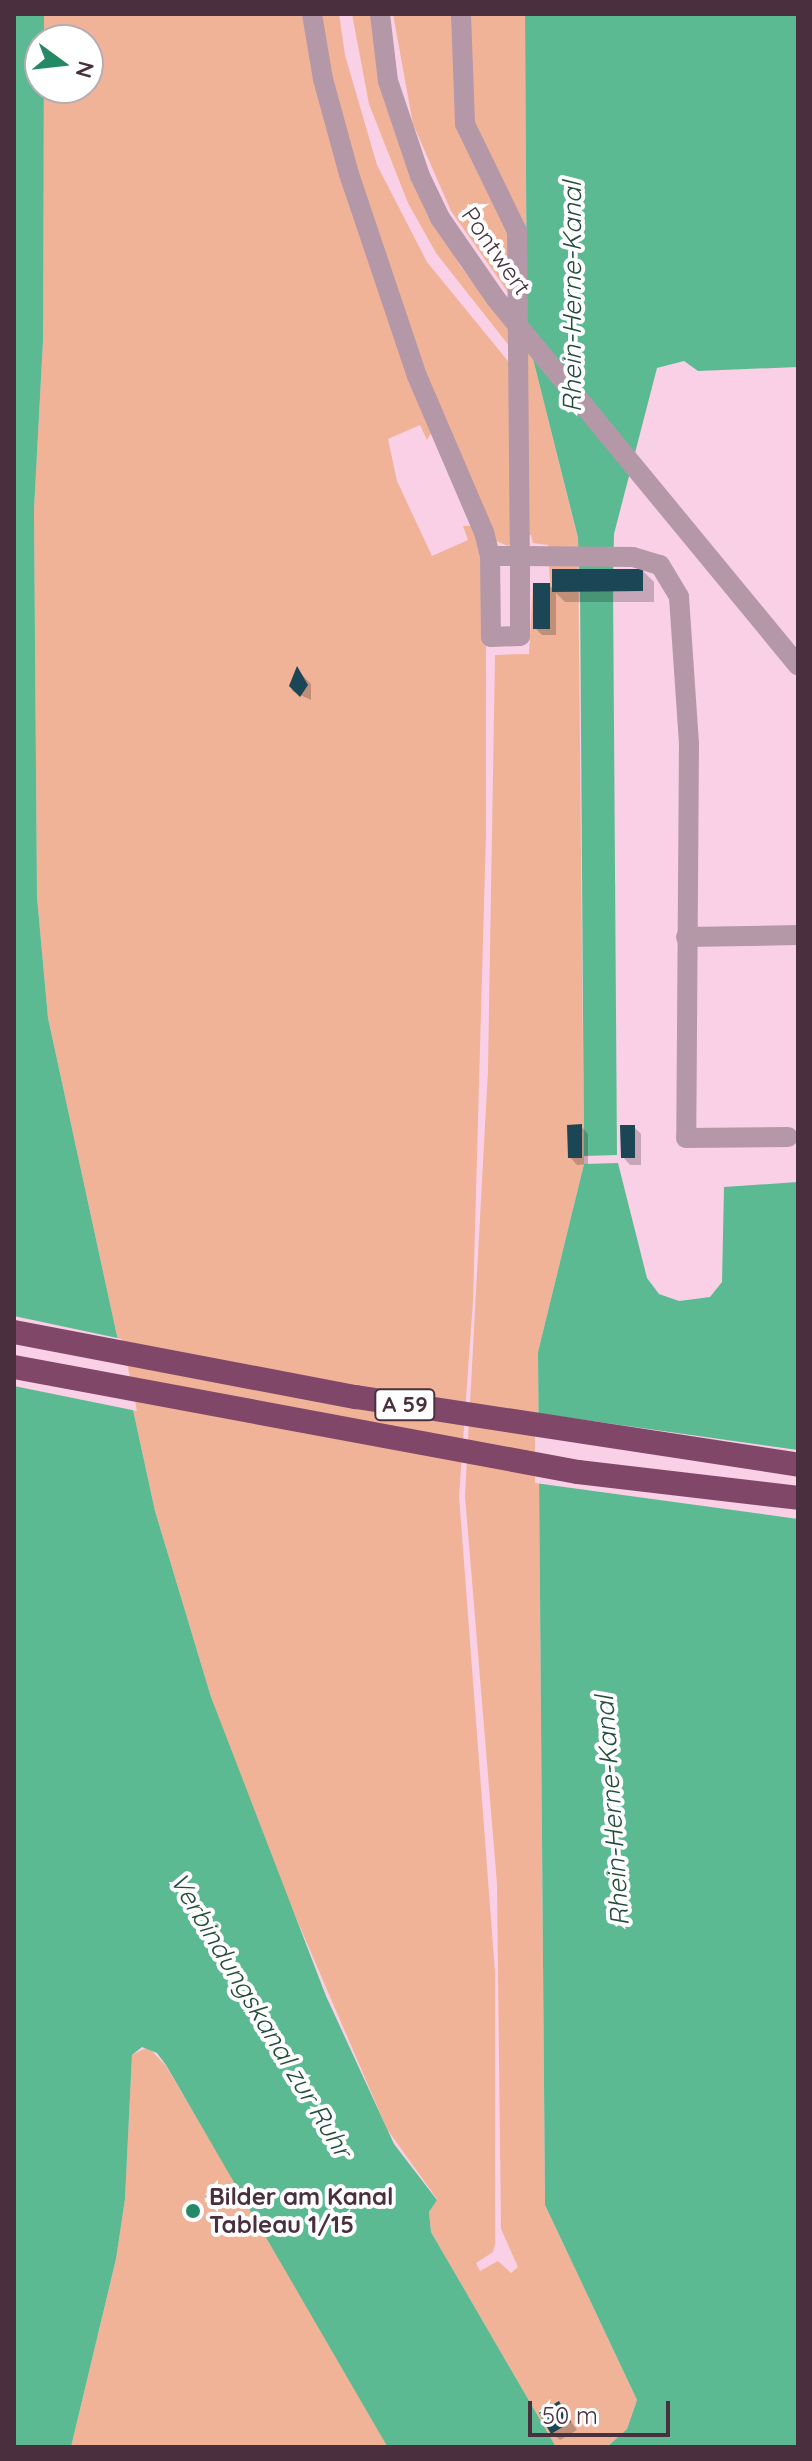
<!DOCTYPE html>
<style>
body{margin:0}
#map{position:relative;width:812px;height:2461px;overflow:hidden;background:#f9d0e6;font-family:Quicksand,sans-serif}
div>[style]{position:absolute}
.green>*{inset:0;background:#f1b398}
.water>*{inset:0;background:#5cba93}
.pier>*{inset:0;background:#f9d0e6}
.shadow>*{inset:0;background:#0003}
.building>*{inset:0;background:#1b4655}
.minor>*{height:20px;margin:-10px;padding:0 10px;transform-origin:10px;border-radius:10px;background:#b498a7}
.highway>*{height:24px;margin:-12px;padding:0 12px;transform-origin:12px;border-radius:12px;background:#804769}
.minor-bridge>*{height:20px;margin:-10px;padding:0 10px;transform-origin:10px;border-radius:10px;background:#b498a7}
.dots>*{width:22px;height:22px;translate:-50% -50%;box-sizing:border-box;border:4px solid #fff;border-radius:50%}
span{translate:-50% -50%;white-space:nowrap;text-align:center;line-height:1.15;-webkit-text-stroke:8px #fff;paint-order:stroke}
.shield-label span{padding:2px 6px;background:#fff;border:2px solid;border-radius:6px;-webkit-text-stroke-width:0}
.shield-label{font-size:22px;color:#4a303f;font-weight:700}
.street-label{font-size:24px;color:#4a303f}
.poi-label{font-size:24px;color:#4a303f;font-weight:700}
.left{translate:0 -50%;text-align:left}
.water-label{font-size:26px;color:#234c3b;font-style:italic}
.frame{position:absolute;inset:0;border:16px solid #4a303f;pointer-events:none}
.north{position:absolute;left:24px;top:24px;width:80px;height:80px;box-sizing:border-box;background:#fff;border:2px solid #b7acb2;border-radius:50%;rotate:105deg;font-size:22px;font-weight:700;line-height:32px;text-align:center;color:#4a303f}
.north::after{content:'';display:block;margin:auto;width:28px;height:36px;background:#248a66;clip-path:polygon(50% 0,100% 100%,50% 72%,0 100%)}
.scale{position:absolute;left:528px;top:2401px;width:142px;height:36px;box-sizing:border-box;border:4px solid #4a303f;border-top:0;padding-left:10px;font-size:24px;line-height:28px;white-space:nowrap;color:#4a303f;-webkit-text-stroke:6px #fff;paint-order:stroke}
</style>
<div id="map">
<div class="green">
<div style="clip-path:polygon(44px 14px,307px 14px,431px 433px,427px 440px,420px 425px,388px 439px,397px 481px,432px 556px,468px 540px,463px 526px,476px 526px,486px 585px,486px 832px,473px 1301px,459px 1496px,495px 1972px,495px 2244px,493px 2252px,476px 2263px,480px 2271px,498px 2261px,511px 2273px,518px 2267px,501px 2229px,497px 1884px,465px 1496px,488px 1070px,495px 655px,529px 654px,533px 583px,550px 583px,548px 545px,533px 543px,531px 535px,517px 534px,508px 546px,496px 541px,450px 440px,354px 173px,317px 14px,339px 14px,345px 55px,377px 165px,427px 262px,512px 366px,514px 352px,436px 253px,408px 203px,369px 104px,352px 14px,372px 14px,380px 82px,412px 181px,461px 267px,511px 332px,510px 295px,451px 211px,413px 124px,393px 14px,525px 14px,527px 335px,578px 539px,584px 1164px,538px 1352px,545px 2205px,637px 2400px,627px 2429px,607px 2447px,556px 2447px,431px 2232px,429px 2212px,437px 2199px,387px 2129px,266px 1848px,211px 1697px,155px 1511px,48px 1018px,37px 897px,34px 510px,43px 341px,43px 88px,88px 88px,88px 40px,44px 40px)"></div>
<div style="clip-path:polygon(148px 2047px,166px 2066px,392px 2447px,71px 2447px,116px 2259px,125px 2199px,132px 2055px)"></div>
</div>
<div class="water">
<div style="clip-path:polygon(14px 14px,44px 14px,43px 341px,34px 510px,37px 897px,48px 1018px,155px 1511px,211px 1697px,326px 1996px,394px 2144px,437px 2200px,429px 2212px,431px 2232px,556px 2447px,387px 2446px,166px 2065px,157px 2053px,142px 2047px,132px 2055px,125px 2199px,116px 2259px,71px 2447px,14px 2447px)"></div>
<div style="clip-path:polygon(525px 14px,798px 14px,798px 367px,698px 371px,684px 361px,657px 368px,614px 534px,613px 576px,579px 575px,578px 538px,527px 335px)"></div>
<div style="clip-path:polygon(580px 585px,613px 585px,617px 1155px,584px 1156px)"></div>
<div style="clip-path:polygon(618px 1163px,647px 1278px,659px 1294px,679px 1301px,710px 1297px,722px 1282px,724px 1187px,798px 1182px,798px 2447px,607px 2447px,627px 2429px,637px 2400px,545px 2205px,538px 1352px,584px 1164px)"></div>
</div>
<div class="pier">
<div style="clip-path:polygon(14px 1316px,122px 1339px,137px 1411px,14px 1386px)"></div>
<div style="clip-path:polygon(535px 1413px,798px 1450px,798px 1519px,535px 1483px)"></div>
</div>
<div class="shadow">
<div style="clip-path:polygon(643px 571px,654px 582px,654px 602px,565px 602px,556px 593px,556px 635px,542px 635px,535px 628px,549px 585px,554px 590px)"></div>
<div style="clip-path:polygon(297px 670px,311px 684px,311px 700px,292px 691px)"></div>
<div style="clip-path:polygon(581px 1126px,588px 1134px,588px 1164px,577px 1165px,570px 1157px)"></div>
<div style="clip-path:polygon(634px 1127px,641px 1134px,641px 1165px,630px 1165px,623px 1157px)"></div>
<div style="clip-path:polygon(559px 2404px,577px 2430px,560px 2440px,552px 2433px)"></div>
</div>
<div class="building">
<div style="clip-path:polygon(552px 569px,643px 569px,643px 591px,552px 592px)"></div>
<div style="clip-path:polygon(533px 583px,550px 583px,550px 629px,533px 629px)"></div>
<div style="clip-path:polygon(297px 666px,308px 685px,300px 697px,289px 686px)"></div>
<div style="clip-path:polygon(582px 1124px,582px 1158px,568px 1158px,567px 1125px)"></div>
<div style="clip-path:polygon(620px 1125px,635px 1125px,635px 1158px,621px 1158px)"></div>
<div style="clip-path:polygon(559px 2401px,571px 2422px,551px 2434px,539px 2413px)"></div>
</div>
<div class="minor">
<div style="left:312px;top:14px;width:66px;rotate:80.4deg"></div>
<div style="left:323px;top:79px;width:98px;rotate:74.7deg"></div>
<div style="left:349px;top:174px;width:213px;rotate:71.4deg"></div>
<div style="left:417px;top:376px;width:170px;rotate:66.8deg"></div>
<div style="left:484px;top:532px;width:25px;rotate:76deg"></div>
<div style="left:490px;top:556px;width:81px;rotate:89.3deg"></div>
<div style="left:491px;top:637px;width:29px;rotate:-2deg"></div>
<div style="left:520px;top:636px;width:80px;rotate:-90deg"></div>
<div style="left:520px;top:556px;width:30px;rotate:180deg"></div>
<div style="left:380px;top:14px;width:67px;rotate:83.2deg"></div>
<div style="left:388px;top:81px;width:100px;rotate:71.4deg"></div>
<div style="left:420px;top:176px;width:47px;rotate:64.5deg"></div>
<div style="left:440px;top:218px;width:98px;rotate:55.3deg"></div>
<div style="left:461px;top:14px;width:110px;rotate:87.9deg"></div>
<div style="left:465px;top:124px;width:119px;rotate:64.1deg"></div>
<div style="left:517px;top:231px;width:325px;rotate:89.5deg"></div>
<div style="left:520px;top:556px;width:113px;rotate:0.5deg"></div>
<div style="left:633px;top:557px;width:28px;rotate:17deg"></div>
<div style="left:660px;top:565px;width:37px;rotate:59deg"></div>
<div style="left:679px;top:597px;width:146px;rotate:86.1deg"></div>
<div style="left:689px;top:743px;width:395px;rotate:90.4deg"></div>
<div style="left:686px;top:1138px;width:102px;rotate:-0.6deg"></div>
<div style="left:686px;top:937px;width:112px;rotate:-1deg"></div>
</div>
<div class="highway">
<div style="left:14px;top:1332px;width:348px;rotate:10.8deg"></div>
<div style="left:356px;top:1397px;width:447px;rotate:8.7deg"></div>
<div style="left:14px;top:1367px;width:574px;rotate:10.55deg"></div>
<div style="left:578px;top:1472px;width:222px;rotate:6.7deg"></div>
</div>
<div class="minor-bridge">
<div style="left:496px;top:299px;width:475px;rotate:50.5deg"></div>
</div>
<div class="dots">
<div style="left:193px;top:2211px;background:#248a66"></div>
</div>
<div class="shield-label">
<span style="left:405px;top:1405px">A 59</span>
</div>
<div class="street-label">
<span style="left:496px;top:251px;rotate:55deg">Pontwert</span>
</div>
<div class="poi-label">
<span class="left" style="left:209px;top:2211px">Bilder am Kanal<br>Tableau 1/15</span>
</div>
<div class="water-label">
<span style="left:572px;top:297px;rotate:-90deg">Rhein-Herne-Kanal</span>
<span style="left:612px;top:1811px;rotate:-94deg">Rhein-Herne-Kanal</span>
<span style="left:261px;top:2015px;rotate:59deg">Verbindungskanal zur Ruhr</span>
</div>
<div class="frame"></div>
<div class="north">N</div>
<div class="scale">50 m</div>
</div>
